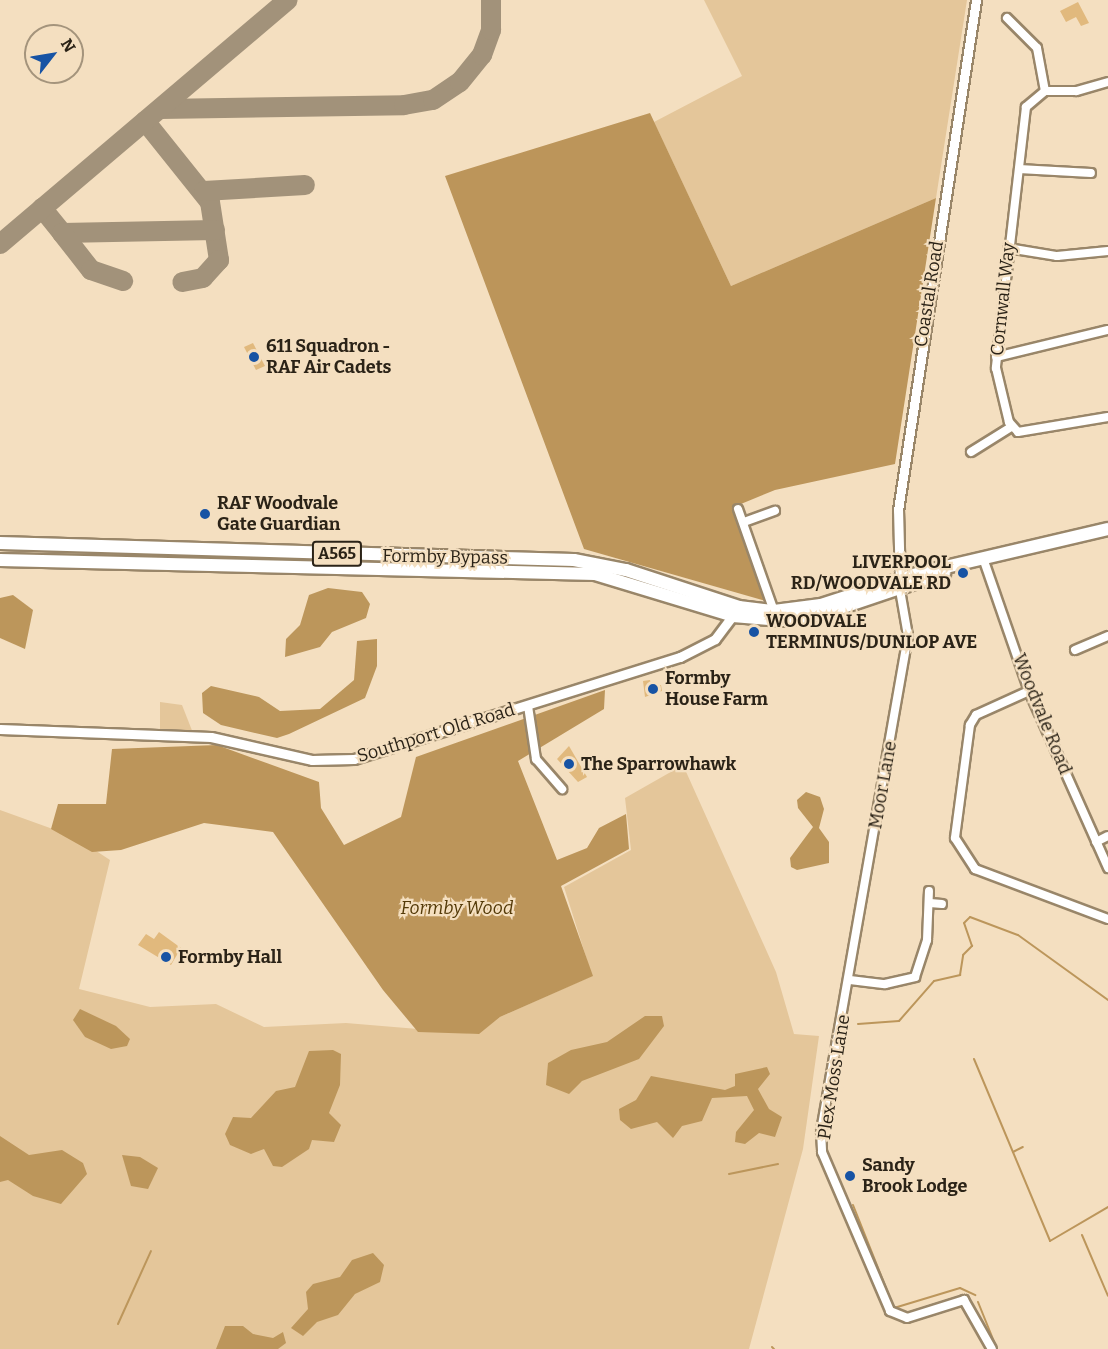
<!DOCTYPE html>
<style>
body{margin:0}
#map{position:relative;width:1108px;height:1349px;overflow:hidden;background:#f4dfc0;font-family:Bitter,serif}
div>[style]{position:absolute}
.green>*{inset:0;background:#e4c69a}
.forest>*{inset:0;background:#bc955a}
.water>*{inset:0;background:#bc965b}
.stream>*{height:2px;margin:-1px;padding:0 1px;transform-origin:1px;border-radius:1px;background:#bc965b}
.taxiway>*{height:20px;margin:-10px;padding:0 10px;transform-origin:10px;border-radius:10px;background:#a2927a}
.building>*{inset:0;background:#e1b97d}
.roads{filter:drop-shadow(2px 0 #998669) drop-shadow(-2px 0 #998669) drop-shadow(0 2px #998669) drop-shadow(0 -2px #998669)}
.minor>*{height:8px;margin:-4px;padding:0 4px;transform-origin:4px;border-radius:4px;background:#fff}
.tertiary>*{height:9px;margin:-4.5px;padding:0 4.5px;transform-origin:4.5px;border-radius:4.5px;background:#fff}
.trunk>*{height:12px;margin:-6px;padding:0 6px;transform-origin:6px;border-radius:6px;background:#fff}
.dots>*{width:16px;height:16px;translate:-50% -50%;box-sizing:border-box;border:3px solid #f4dfc0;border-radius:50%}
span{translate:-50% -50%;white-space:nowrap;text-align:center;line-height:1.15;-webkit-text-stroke:4.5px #f4dfc0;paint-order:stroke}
.shield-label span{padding:2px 4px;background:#f4dfc0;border:2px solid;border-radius:4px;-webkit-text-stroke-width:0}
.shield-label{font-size:16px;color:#2b2317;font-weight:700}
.street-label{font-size:18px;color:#2b2317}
.poi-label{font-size:18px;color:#2b2317;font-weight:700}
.left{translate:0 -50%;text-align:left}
.right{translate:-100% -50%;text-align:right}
.park-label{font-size:18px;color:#533907;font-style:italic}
.north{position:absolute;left:24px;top:24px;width:60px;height:60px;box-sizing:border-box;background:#f4dfc0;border:2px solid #a4947c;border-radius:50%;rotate:59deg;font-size:16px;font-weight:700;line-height:24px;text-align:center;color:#2b2317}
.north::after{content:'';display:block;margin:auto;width:21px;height:27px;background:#1753a4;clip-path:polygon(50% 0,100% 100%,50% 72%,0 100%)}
</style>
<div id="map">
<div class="green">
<div style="clip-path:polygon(704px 0,967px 0,936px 198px,731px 286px,654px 122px,742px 76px)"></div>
<div style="clip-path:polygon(160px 702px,182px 705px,193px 733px,160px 733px)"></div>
<div style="clip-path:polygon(683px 765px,776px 972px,794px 1034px,819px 1036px,803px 1149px,749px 1349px,0 1349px,0 810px,75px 837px,110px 860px,79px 989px,150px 1007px,216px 1004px,264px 1027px,346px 1023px,478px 1034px,500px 1017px,592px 976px,564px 887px,631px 850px,625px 798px)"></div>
</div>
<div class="forest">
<div style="clip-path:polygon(650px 113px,731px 286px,936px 198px,895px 464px,775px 490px,736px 506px,769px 602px,584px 549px,445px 176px)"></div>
<div style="clip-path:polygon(605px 690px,604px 709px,518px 761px,557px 860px,587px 848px,599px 828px,626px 814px,629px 849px,561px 886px,593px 976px,500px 1017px,479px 1034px,418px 1032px,383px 990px,273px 832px,204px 823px,121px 850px,92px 852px,51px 829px,58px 804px,106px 804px,112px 749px,217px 745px,319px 782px,321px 808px,344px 845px,401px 817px,416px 757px)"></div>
</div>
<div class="water">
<div style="clip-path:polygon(328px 588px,362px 592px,370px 604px,366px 618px,332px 632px,320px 647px,285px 657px,286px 639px,300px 625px,309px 595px)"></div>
<div style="clip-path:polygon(13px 595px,33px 610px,25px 649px,0 638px,0 598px)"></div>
<div style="clip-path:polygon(377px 639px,377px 666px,365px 698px,289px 734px,277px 738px,221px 725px,203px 713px,202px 693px,211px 686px,259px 697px,280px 711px,320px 709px,354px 680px,357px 641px)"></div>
<div style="clip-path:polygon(806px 792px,820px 797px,824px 809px,819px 828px,829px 842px,829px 863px,797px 870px,791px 867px,790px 858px,813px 827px,798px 808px,797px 800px)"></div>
<div style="clip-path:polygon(80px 1009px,116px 1026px,130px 1039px,127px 1046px,111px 1049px,85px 1037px,73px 1020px)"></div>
<div style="clip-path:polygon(645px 1016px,662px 1016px,664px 1026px,639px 1059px,582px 1081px,569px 1094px,546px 1085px,548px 1063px,571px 1050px,607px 1042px)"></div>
<div style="clip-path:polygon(333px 1050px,341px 1054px,340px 1085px,329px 1113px,341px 1125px,334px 1142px,312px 1140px,309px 1149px,282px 1167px,273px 1166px,264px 1149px,251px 1154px,230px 1145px,225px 1134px,233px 1117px,251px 1118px,276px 1091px,295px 1087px,309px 1051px)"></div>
<div style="clip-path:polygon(767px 1067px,770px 1074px,758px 1089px,769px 1109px,782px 1117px,775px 1137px,759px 1133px,745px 1144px,735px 1142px,736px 1132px,754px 1110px,747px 1096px,712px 1098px,702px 1121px,682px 1126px,673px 1138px,657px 1122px,631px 1129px,620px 1120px,619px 1109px,636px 1100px,651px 1076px,725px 1090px,735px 1086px,735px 1074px)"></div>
<div style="clip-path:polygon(0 1136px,29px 1155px,62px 1150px,83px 1163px,87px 1174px,61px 1204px,33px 1196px,8px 1180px,0 1182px)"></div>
<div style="clip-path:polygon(122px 1155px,140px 1157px,158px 1168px,148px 1189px,131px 1186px)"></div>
<div style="clip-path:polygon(373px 1253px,384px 1265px,380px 1282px,355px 1294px,338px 1315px,317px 1322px,303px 1336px,291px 1328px,308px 1309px,306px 1292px,313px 1284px,340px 1277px,352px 1260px)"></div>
<div style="clip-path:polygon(225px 1326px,243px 1326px,253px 1334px,273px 1338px,283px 1332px,286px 1343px,278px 1349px,216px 1349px)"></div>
</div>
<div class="stream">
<div style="left:858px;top:1024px;width:41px;rotate:-4.2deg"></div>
<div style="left:899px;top:1021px;width:53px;rotate:-48.8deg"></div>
<div style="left:934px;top:981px;width:27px;rotate:-13deg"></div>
<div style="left:960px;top:975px;width:20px;rotate:-81deg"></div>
<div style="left:963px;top:955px;width:13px;rotate:-45deg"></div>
<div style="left:972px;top:946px;width:24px;rotate:-109deg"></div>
<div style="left:964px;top:923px;width:8px;rotate:-45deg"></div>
<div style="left:970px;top:917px;width:51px;rotate:20.6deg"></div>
<div style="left:1018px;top:935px;width:111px;rotate:35.8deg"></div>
<div style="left:974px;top:1059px;width:197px;rotate:67.3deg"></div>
<div style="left:1050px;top:1241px;width:67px;rotate:-30.4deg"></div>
<div style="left:1013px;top:1152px;width:11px;rotate:-27deg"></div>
<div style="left:729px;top:1174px;width:50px;rotate:-11.5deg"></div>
<div style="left:853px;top:1205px;width:111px;rotate:68.3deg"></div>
<div style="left:894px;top:1308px;width:69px;rotate:-16.9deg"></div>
<div style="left:960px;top:1288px;width:17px;rotate:25deg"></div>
<div style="left:1082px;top:1235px;width:66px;rotate:66.9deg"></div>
<div style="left:978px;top:1302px;width:51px;rotate:68deg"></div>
<div style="left:118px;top:1324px;width:80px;rotate:-65.7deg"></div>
<div style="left:772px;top:1347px;width:3px;rotate:45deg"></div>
</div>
<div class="taxiway">
<div style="left:160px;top:109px;width:244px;rotate:-0.9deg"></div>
<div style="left:404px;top:105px;width:29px;rotate:-10deg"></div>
<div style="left:433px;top:100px;width:32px;rotate:-34deg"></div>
<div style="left:460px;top:82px;width:35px;rotate:-51deg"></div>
<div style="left:482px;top:55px;width:27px;rotate:-70deg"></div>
<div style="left:491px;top:30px;width:30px;rotate:-90deg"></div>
<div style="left:145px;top:121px;width:104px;rotate:51.3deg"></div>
<div style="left:210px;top:202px;width:59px;rotate:81.2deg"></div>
<div style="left:219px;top:260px;width:24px;rotate:132deg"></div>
<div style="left:203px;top:278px;width:21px;rotate:169deg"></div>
<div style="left:204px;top:191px;width:101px;rotate:-3.4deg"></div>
<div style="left:42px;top:208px;width:32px;rotate:51deg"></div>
<div style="left:62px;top:233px;width:153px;rotate:-1.1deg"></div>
<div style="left:62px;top:233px;width:47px;rotate:51.9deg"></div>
<div style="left:91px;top:270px;width:34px;rotate:19deg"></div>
<div style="left:0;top:244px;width:377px;rotate:-40.3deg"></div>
</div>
<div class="building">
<div style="clip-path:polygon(1078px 2px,1089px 23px,1081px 26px,1076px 17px,1066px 22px,1060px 11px)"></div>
<div style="clip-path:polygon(253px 343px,265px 366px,256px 370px,244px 347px)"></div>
<div style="clip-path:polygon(650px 680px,652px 687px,661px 685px,662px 691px,645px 697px,643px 681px)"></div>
<div style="clip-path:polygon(569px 746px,587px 777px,578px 782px,557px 759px)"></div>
<div style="clip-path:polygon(159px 932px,181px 948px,171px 965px,138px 945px,146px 934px,154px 939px)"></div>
</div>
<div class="roads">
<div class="minor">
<div style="left:1007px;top:18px;width:42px;rotate:45deg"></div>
<div style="left:1037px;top:48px;width:44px;rotate:79.5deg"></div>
<div style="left:1108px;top:82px;width:33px;rotate:164deg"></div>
<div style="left:1076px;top:91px;width:31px;rotate:180deg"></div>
<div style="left:1045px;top:91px;width:25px;rotate:140deg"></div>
<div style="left:1026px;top:107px;width:263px;rotate:96.6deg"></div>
<div style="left:996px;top:368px;width:56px;rotate:76.5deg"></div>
<div style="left:1009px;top:422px;width:13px;rotate:48deg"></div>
<div style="left:1018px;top:432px;width:91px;rotate:-9.5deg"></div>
<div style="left:1019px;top:169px;width:72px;rotate:3.2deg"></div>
<div style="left:1008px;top:248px;width:50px;rotate:9.3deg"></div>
<div style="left:1057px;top:256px;width:51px;rotate:-5.6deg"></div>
<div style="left:996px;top:357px;width:115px;rotate:-13.6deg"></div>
<div style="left:971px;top:452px;width:47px;rotate:-32deg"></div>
<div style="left:738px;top:509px;width:108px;rotate:70.6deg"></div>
<div style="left:744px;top:522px;width:33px;rotate:-20deg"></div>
<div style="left:983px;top:558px;width:141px;rotate:70.9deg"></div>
<div style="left:1029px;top:691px;width:194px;rotate:65.9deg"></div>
<div style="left:900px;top:590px;width:47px;rotate:80.1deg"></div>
<div style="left:908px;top:636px;width:503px;rotate:99.97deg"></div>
<div style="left:821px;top:1131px;width:21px;rotate:87deg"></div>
<div style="left:822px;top:1152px;width:173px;rotate:66.8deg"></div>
<div style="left:890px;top:1311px;width:18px;rotate:22deg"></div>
<div style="left:907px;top:1318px;width:60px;rotate:-17.5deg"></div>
<div style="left:964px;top:1300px;width:56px;rotate:60.3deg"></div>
<div style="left:1075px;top:650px;width:36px;rotate:-23deg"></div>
<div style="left:1029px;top:691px;width:58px;rotate:155.6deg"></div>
<div style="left:976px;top:715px;width:12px;rotate:121deg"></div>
<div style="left:970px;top:725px;width:114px;rotate:97.6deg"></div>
<div style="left:955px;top:838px;width:37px;rotate:57deg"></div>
<div style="left:975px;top:869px;width:142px;rotate:20.6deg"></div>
<div style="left:528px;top:706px;width:54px;rotate:81.4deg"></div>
<div style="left:536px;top:759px;width:40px;rotate:49deg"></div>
<div style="left:1096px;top:842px;width:13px;rotate:-27deg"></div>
<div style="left:930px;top:903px;width:12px;rotate:5deg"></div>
<div style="left:850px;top:980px;width:35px;rotate:7deg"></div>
<div style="left:885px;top:984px;width:31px;rotate:-13deg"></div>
<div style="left:915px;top:977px;width:39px;rotate:-72deg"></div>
<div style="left:927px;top:940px;width:49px;rotate:-87.7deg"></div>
</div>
<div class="tertiary">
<div style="left:900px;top:585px;width:75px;rotate:-91.5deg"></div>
<div style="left:898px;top:510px;width:516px;rotate:-81.3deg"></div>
<div style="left:0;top:729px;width:211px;rotate:2.2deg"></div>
<div style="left:211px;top:737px;width:104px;rotate:12.8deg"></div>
<div style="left:312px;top:760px;width:42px;rotate:-1.4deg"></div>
<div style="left:354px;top:759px;width:342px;rotate:-17.4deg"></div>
<div style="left:680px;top:657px;width:39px;rotate:-27deg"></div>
<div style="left:715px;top:639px;width:34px;rotate:-53deg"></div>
</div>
<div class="trunk">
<div style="left:0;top:543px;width:574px;rotate:1.7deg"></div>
<div style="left:574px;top:560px;width:53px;rotate:10.9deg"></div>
<div style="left:626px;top:570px;width:119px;rotate:18.1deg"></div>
<div style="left:739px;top:607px;width:35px;rotate:7deg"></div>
<div style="left:774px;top:611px;width:47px;rotate:-7.3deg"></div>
<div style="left:821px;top:605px;width:104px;rotate:-17.9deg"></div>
<div style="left:920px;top:573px;width:193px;rotate:-13.2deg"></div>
<div style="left:0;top:560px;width:595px;rotate:1.35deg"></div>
<div style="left:595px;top:574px;width:144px;rotate:16.9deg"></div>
<div style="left:733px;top:616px;width:48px;rotate:4.8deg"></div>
<div style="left:781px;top:620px;width:42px;rotate:-8.1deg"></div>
<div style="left:823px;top:614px;width:128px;rotate:-18.7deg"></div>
</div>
</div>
<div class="dots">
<div style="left:254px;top:357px;background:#1753a4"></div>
<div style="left:205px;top:514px;background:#1753a4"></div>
<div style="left:963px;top:573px;background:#1753a4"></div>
<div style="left:754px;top:632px;background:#1753a4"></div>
<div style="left:653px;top:689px;background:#1753a4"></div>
<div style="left:569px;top:764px;background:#1753a4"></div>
<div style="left:166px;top:957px;background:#1753a4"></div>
<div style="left:850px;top:1176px;background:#1753a4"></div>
</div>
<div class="shield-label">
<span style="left:337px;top:554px">A565</span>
</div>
<div class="street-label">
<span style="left:929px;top:294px;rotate:-81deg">Coastal Road</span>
<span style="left:1003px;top:299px;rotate:-84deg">Cornwall Way</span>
<span style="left:445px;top:557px;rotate:1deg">Formby Bypass</span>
<span style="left:1042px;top:714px;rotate:68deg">Woodvale Road</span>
<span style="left:436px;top:733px;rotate:-17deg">Southport Old Road</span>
<span style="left:883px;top:785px;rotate:-80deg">Moor Lane</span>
<span style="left:834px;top:1077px;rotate:-81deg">Plex Moss Lane</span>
</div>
<div class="poi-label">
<span class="left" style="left:266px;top:357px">611 Squadron -<br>RAF Air Cadets</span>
<span class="left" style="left:217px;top:514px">RAF Woodvale<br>Gate Guardian</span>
<span class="right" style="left:951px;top:573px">LIVERPOOL<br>RD/WOODVALE RD</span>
<span class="left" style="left:766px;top:632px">WOODVALE<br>TERMINUS/DUNLOP AVE</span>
<span class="left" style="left:665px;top:689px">Formby<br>House Farm</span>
<span class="left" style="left:581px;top:764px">The Sparrowhawk</span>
<span class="left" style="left:178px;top:957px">Formby Hall</span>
<span class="left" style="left:862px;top:1176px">Sandy<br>Brook Lodge</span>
</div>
<div class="park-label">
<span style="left:457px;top:908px">Formby Wood</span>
</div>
<div class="north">N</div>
</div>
